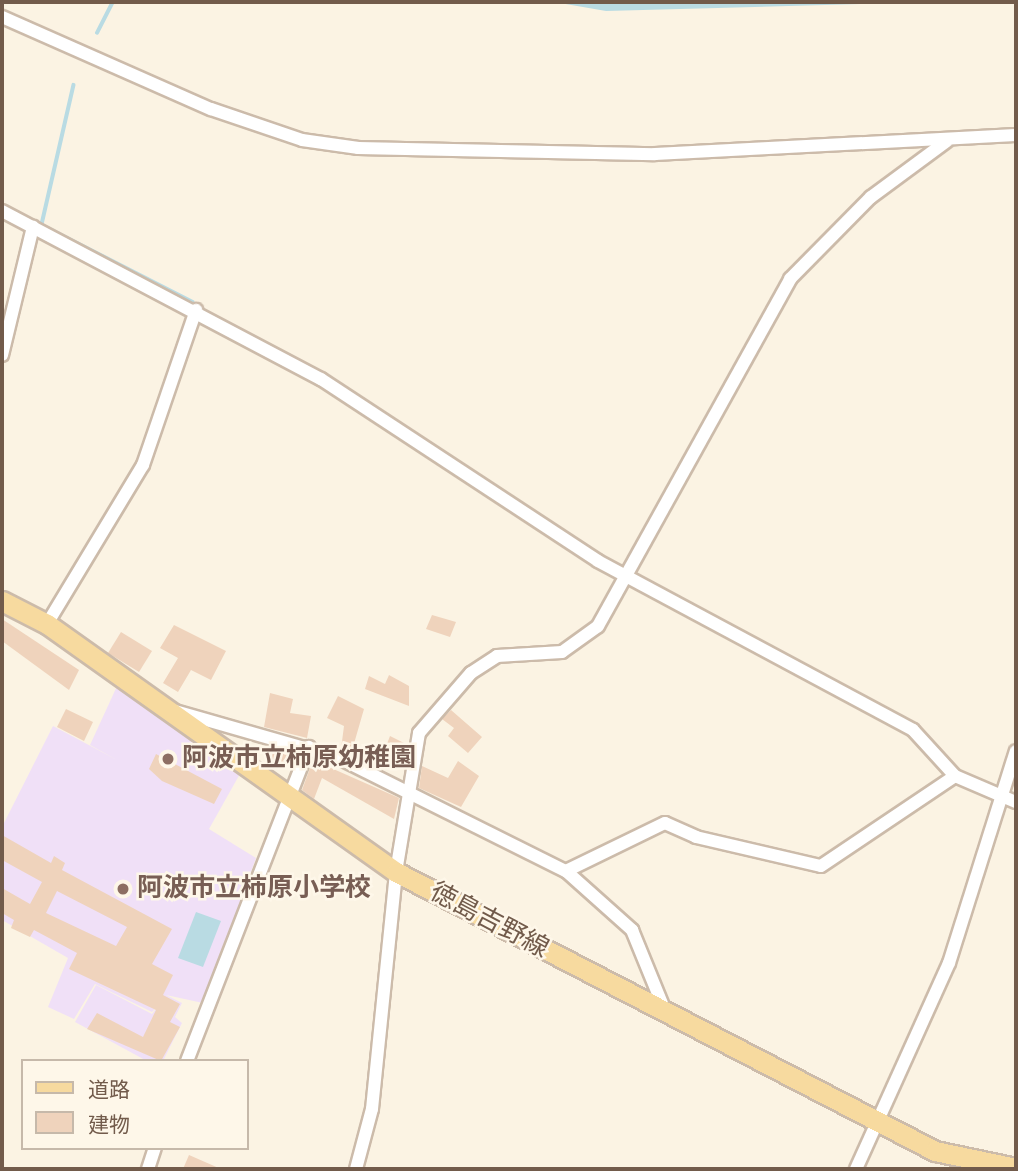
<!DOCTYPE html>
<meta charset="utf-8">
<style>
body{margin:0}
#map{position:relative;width:1018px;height:1171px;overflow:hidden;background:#fbf3e3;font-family:"Sofia Sans Condensed","Noto Sans JP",sans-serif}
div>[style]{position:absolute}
.education>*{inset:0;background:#f0e0f7}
.water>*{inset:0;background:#b9dbe3}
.stream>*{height:3.5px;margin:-1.75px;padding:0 1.75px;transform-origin:1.75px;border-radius:1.75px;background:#b9dbe3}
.building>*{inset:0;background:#efd3bc}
.roads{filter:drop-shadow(2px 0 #cba) drop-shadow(-2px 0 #cba) drop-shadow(0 2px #cba) drop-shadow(0 -2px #cba)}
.minor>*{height:12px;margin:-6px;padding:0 6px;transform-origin:6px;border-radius:6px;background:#fff}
.primary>*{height:19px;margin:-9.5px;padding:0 9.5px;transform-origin:9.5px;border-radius:9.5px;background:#f7da9f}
.dots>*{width:19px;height:19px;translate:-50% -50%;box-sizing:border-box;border:4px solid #fef7e9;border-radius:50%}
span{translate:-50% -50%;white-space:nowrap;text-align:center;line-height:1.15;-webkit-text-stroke:5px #fef7e9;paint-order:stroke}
.education-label{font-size:26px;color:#785e54;font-weight:700}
.left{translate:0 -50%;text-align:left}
.street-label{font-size:26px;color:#725b4b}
.frame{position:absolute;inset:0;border:4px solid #725b4b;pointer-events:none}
.legend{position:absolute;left:21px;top:1059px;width:228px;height:91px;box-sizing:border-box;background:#fef7e9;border:2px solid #c6b9aa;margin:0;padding:9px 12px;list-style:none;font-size:21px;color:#725b4b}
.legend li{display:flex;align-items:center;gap:14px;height:35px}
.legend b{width:35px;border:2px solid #c6b9aa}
</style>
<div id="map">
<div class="education">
<div style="clip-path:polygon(118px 684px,241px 772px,209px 829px,256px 858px,203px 1003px,166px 995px,182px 1003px,175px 1017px,182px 1023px,163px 1061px,147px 1061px,75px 1022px,96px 985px,152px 1014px,164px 999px,152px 1012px,95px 984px,74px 1019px,48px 1007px,68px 958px,2px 920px,2px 827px,53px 726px,117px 760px,90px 745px)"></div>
</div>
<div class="water">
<div style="clip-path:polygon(554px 2px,932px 2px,606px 11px)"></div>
<div style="clip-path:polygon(196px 912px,221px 921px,203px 967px,178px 958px)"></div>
</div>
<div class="stream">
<div style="left:97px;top:33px;width:35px;rotate:-63deg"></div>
<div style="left:74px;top:85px;width:144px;rotate:102.9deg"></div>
<div style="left:42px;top:225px;width:169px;rotate:27deg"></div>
</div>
<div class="building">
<div style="clip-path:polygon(432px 615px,456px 622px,450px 637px,426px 629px)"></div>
<div style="clip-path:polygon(2px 619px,79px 670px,69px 690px,2px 641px)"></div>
<div style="clip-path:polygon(174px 625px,226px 651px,211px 680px,191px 670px,178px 692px,163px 683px,178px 658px,160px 648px)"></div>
<div style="clip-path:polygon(121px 632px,152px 651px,139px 672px,108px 653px)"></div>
<div style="clip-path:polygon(389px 675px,409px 686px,409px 706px,365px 689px,369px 676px,385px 684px)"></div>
<div style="clip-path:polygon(270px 693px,293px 699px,290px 713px,311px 716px,307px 738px,264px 727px)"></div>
<div style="clip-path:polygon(338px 696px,364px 709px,351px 754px,341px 749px,344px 726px,327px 718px)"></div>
<div style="clip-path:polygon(66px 709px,93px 722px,84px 741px,57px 727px)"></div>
<div style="clip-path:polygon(451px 710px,482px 737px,468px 753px,448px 736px,454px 728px,442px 719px)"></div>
<div style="clip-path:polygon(390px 736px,408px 745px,404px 768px,382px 757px)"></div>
<div style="clip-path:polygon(274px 748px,290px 753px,287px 769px,270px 765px)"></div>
<div style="clip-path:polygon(156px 754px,222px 789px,214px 804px,162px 781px,149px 769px)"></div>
<div style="clip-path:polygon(313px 760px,399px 798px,394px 819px,322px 778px,314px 799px,302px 790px)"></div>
<div style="clip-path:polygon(458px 761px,479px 776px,461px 807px,419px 788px,422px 766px,448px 778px)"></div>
<div style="clip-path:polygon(evenodd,2px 835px,51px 863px,54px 856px,65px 863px,62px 870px,172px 929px,152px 964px,173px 975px,163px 995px,180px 1004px,170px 1022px,180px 1027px,161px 1061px,87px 1029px,97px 1013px,143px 1037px,156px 1010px,69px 969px,77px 953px,34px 930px,30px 937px,11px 928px,14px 920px,2px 913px,2px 888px,30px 904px,42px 882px,2px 860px,2px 835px,57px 891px,127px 927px,116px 946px,46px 913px,57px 891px)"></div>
<div style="clip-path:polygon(189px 1155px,221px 1169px,183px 1169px)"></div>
</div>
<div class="roads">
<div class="minor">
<div style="left:2px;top:17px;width:228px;rotate:23.8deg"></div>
<div style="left:211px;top:109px;width:96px;rotate:18.8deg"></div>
<div style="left:302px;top:140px;width:57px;rotate:8.1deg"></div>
<div style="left:358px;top:148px;width:297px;rotate:1.2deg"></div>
<div style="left:655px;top:154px;width:361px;rotate:-3deg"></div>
<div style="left:2px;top:211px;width:361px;rotate:27.8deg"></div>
<div style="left:321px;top:379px;width:331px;rotate:33.3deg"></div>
<div style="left:598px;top:561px;width:357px;rotate:28.2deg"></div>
<div style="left:913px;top:730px;width:62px;rotate:47.6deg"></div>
<div style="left:955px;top:776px;width:66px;rotate:23.1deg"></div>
<div style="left:2px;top:355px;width:132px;rotate:-76.4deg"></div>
<div style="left:47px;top:624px;width:186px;rotate:-58.9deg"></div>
<div style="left:143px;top:465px;width:164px;rotate:-71.1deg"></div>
<div style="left:175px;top:711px;width:171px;rotate:16deg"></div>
<div style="left:339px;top:758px;width:254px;rotate:26.5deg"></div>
<div style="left:566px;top:871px;width:89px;rotate:41.8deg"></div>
<div style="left:632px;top:930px;width:87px;rotate:67.8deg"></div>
<div style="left:566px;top:871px;width:110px;rotate:-25.9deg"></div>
<div style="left:665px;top:823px;width:34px;rotate:24deg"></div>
<div style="left:696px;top:837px;width:128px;rotate:13.1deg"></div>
<div style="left:821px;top:866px;width:161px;rotate:-33.9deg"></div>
<div style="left:187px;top:1061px;width:337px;rotate:-68.8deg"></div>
<div style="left:148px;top:1169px;width:22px;rotate:-72deg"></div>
<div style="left:356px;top:1169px;width:62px;rotate:-75.1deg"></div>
<div style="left:372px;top:1109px;width:238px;rotate:-84.2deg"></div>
<div style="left:396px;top:872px;width:141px;rotate:-80.6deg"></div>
<div style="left:419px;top:733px;width:79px;rotate:-49.1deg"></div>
<div style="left:471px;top:673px;width:31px;rotate:-33deg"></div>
<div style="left:497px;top:656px;width:65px;rotate:-3.5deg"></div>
<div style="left:562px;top:652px;width:44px;rotate:-35.8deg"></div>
<div style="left:598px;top:626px;width:397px;rotate:-61deg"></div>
<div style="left:790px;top:279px;width:115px;rotate:-45.4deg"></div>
<div style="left:871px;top:197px;width:94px;rotate:-36.4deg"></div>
<div style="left:856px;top:1169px;width:226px;rotate:-65.7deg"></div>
<div style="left:949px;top:963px;width:222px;rotate:-72.5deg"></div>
</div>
<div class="primary">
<div style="left:2px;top:601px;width:51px;rotate:27.1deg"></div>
<div style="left:47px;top:624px;width:428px;rotate:35.4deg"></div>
<div style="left:396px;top:872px;width:607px;rotate:27.37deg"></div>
<div style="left:935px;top:1151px;width:83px;rotate:11.9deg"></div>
</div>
</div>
<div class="dots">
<div style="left:168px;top:759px;background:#8d6e63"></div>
<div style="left:123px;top:889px;background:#8d6e63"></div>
</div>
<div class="education-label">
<span class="left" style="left:182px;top:759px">阿波市立柿原幼稚園</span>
<span class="left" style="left:137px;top:889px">阿波市立柿原小学校</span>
</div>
<div class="street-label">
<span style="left:489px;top:921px;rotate:28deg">徳島吉野線</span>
</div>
<div class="frame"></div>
<ul class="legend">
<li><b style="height:9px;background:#f7da9f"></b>道路</li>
<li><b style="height:19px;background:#efd3bc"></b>建物</li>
</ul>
</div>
